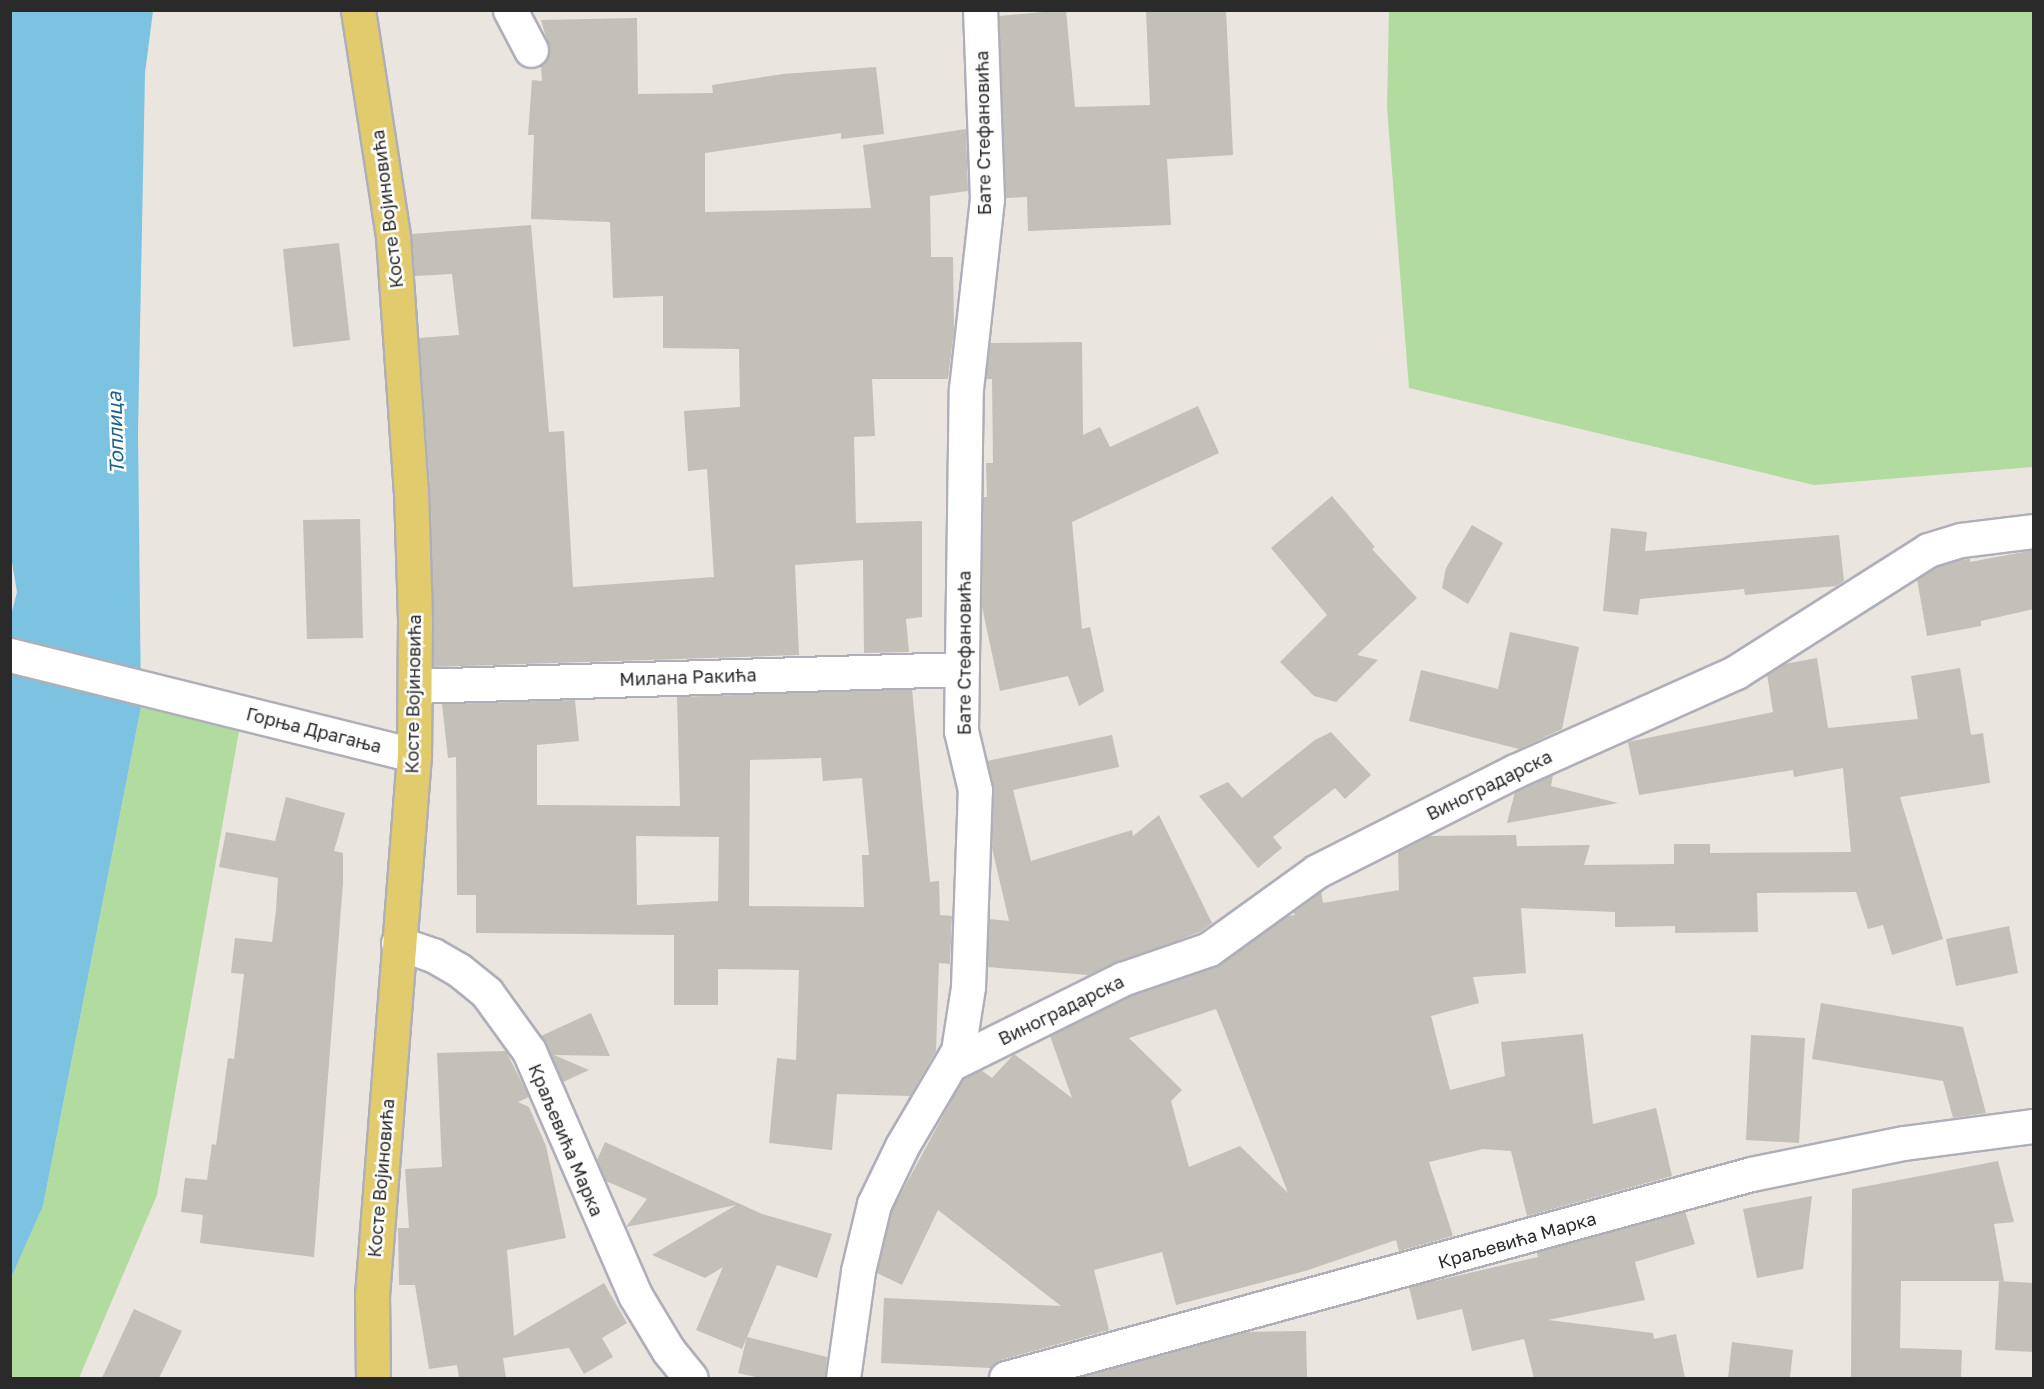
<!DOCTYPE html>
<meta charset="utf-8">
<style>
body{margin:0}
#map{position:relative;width:2044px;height:1389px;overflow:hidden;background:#eae5de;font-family:"Golos Text",sans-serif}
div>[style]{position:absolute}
.green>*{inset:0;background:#b2dba0}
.water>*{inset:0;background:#7cc2e1}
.building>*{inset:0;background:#c3bfb9}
.roads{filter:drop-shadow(2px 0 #aeafb9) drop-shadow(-2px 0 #aeafb9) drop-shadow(0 2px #aeafb9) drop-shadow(0 -2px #aeafb9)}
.minor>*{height:33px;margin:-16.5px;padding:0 16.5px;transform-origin:16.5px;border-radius:16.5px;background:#fff}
.major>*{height:33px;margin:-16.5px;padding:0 16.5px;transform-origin:16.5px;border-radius:16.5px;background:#e1cb6c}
span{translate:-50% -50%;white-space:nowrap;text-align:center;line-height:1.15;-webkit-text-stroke:5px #fff;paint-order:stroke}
.street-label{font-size:18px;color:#2a2a2a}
.water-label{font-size:20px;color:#1c618c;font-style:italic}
.frame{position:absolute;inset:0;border:12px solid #2a2a2a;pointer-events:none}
</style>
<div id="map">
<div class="green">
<div style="clip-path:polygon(1389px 10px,2033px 11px,2033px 467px,1814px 485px,1409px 388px,1387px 107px)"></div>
<div style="clip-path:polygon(141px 707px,239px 731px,157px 1195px,79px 1378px,11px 1378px,11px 1278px,43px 1206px)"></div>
</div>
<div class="water">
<div style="clip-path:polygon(11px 11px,153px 11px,145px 73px,138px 432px,141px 707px,43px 1206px,11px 1278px,10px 619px,17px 592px,10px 550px)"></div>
</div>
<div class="building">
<div style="clip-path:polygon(1066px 10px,1075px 107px,1150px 105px,1146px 10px,1226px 10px,1233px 155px,1167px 159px,1171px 225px,1028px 231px,1027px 197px,1006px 198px,999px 16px)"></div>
<div style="clip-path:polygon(637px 18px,638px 94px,713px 93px,712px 85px,783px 74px,876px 67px,884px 134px,841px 139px,841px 133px,705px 153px,705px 212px,871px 208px,863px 145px,966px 129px,968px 191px,930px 196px,931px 257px,953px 257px,954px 330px,948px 379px,872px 379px,875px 436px,854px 437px,856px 523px,922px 521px,922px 617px,906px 619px,909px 652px,864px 653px,863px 560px,795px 565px,799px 655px,433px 667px,430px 490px,419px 338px,459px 335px,452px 274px,415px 276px,412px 234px,531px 225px,549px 432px,564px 431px,573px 587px,714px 577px,707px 469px,688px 471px,684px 411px,740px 407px,739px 349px,663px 348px,663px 296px,613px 298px,610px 222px,531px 219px,534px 135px,528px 135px,532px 80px,542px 81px,541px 65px,550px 51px,541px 20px)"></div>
<div style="clip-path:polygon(339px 243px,350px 340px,293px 347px,283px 249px)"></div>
<div style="clip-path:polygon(1082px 342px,1083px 435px,1100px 427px,1110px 447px,1198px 406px,1219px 453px,1072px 522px,1082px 629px,1090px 627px,1104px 691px,1079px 706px,1068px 676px,1000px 691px,982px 607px,983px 497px,987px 497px,986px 463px,993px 463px,992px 379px,986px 379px,990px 343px)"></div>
<div style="clip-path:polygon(1332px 496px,1375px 547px,1372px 549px,1417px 598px,1357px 655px,1378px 660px,1336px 702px,1314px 696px,1280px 662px,1327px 615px,1271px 548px)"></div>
<div style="clip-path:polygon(360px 519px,363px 638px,307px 639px,303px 520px)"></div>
<div style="clip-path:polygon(1472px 525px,1503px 543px,1468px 604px,1442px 588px,1446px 568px)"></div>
<div style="clip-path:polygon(1611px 528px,1647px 532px,1645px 551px,1839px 535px,1844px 581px,1836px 586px,1745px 595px,1744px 589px,1640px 599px,1638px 615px,1603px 611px)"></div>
<div style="clip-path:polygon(2034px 550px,2034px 609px,1981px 621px,1981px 626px,1927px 636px,1917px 579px,1936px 567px,1958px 560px,1970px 559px,1970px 562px)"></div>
<div style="clip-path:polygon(1510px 632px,1579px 647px,1562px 729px,1519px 749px,1409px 721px,1421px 670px,1498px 689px)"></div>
<div style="clip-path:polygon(evenodd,1817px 658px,1828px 728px,1918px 719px,1911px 676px,1960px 668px,1971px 735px,1983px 733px,1990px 783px,1900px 797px,1943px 939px,1892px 955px,1883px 925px,1868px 929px,1856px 892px,1757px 893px,1758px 932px,1675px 933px,1675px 926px,1615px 927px,1615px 912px,1521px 908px,1526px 973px,1473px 977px,1479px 1003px,1431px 1016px,1450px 1090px,1505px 1076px,1501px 1042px,1583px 1034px,1593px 1124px,1656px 1108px,1672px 1176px,1527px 1216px,1511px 1151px,1483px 1149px,1429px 1162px,1453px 1236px,1399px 1251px,1396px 1240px,1305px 1271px,1176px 1305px,1162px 1252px,1094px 1270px,1109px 1330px,1001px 1360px,991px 1368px,881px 1363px,884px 1298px,1061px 1306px,938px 1210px,902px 1285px,877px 1273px,892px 1210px,963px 1079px,981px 1070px,992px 1078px,1014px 1054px,1072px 1098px,1050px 1036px,1129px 996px,1220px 964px,1287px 916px,1295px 915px,1293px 912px,1321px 891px,1323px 903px,1399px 890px,1398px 851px,1429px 836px,1516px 835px,1517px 846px,1590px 845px,1584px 865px,1674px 864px,1674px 844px,1710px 844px,1710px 853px,1851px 852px,1843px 768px,1794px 777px,1793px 770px,1639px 795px,1628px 742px,1773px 712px,1767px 674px,1784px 664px,1817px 658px,1216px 1009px,1221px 1021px,1288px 1193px,1240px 1146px,1189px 1167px,1171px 1101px,1182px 1090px,1129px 1038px,1216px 1009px)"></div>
<div style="clip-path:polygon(evenodd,912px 689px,930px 882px,939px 881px,940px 915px,952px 916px,950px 964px,939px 963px,936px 1051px,910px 1096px,837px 1094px,832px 1150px,769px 1143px,777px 1058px,796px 1060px,799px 970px,718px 969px,718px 1005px,674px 1005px,674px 935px,476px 933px,476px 895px,457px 895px,456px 757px,448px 758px,442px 704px,575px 700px,579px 741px,537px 745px,537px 805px,680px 806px,677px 697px,912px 689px,821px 758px,823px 781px,862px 778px,869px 855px,862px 855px,864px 907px,749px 906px,750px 760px,821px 758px,912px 689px,636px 836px,719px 837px,718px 901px,637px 905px,636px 836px)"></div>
<div style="clip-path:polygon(1331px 732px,1371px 775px,1345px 799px,1335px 788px,1273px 837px,1282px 848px,1258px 868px,1199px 796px,1228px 782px,1242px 798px,1315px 740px)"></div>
<div style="clip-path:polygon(1112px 735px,1119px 767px,1013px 790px,1031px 861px,1132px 830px,1133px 836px,1159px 815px,1212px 923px,1200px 932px,1088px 975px,987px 967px,989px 919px,1009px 921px,992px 848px,994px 790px,987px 761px)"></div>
<div style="clip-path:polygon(1553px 775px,1551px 786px,1618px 803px,1507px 823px,1515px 792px)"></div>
<div style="clip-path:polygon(286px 797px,345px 813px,334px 851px,343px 853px,343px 883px,314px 1257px,200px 1243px,203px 1215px,181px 1212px,185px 1178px,207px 1180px,212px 1144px,216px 1145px,228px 1058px,234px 1059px,244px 974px,231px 973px,235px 938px,272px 942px,276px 910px,278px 878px,219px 867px,226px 832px,275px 841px)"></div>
<div style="clip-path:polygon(2009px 926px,2018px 973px,1956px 986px,1946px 939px)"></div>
<div style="clip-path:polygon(1821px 1003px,1963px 1027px,1986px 1113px,1953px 1118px,1943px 1081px,1812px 1059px)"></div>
<div style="clip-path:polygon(591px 1013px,610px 1056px,554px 1055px,589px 1070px,563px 1082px,541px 1036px)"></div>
<div style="clip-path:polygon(1751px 1035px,1805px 1038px,1799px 1143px,1746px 1140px)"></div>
<div style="clip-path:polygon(506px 1051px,529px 1097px,518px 1102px,529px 1107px,546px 1146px,566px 1238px,507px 1250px,514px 1336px,604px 1283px,627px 1323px,602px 1338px,613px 1357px,584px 1374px,569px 1348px,503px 1358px,506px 1378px,459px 1378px,457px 1365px,429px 1369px,415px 1285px,399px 1285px,398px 1228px,409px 1228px,405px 1169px,442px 1167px,437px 1053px)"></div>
<div style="clip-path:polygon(605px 1142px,762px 1214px,832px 1234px,817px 1278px,777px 1265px,742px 1349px,696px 1330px,723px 1267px,705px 1278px,652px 1255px,736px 1205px,626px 1227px,647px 1199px,606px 1181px,597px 1160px)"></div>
<div style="clip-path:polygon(1998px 1161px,2014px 1222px,1994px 1224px,2004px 1281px,1901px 1281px,1900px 1348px,1962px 1350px,1961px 1378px,1851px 1378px,1852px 1189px)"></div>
<div style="clip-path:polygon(1812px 1196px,1803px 1269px,1757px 1278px,1743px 1209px)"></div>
<div style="clip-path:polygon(1685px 1211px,1695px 1244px,1635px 1262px,1645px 1300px,1548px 1320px,1653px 1333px,1654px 1339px,1676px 1334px,1685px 1378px,1534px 1378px,1524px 1339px,1472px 1351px,1462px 1309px,1417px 1320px,1409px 1287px,1538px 1257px,1537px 1252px)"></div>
<div style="clip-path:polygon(1999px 1281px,2034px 1283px,2034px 1352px,1995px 1350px)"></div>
<div style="clip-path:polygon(134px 1309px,182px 1331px,159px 1378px,102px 1378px)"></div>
<div style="clip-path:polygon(1306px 1331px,1307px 1378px,1075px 1378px,1247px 1332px)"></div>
<div style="clip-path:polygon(747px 1337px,827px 1357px,825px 1378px,760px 1378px,738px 1373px)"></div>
<div style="clip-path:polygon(1732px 1342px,1793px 1350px,1790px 1378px,1728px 1378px)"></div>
</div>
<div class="roads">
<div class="minor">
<div style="left:510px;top:10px;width:45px;rotate:62.3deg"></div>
<div style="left:10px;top:655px;width:416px;rotate:13.9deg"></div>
<div style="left:415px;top:686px;width:547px;rotate:-1.78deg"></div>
<div style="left:398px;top:943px;width:37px;rotate:19deg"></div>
<div style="left:433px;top:955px;width:30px;rotate:30deg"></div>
<div style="left:459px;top:970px;width:36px;rotate:39deg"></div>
<div style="left:487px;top:993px;width:72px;rotate:54.1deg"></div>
<div style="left:529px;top:1051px;width:266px;rotate:66.5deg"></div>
<div style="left:635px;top:1295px;width:64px;rotate:59deg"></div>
<div style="left:668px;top:1350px;width:36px;rotate:51deg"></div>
<div style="left:953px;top:1063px;width:189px;rotate:-26.4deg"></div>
<div style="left:1122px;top:979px;width:92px;rotate:-19deg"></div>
<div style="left:1209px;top:949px;width:133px;rotate:-35.8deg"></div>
<div style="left:1317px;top:871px;width:222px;rotate:-26.8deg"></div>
<div style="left:1515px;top:771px;width:242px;rotate:-24.1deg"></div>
<div style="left:1736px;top:672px;width:227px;rotate:-32.4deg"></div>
<div style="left:1928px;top:550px;width:34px;rotate:-17deg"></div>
<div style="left:1961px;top:540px;width:74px;rotate:-7deg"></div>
<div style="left:843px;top:1378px;width:108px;rotate:-82deg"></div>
<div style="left:858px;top:1271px;width:69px;rotate:-76.6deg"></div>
<div style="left:874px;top:1204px;width:64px;rotate:-64.2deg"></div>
<div style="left:902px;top:1146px;width:110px;rotate:-59.5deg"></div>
<div style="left:958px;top:1051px;width:65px;rotate:-81.1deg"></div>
<div style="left:968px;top:987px;width:197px;rotate:-88deg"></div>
<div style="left:975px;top:790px;width:61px;rotate:-103.3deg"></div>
<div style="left:961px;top:731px;width:342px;rotate:-89.2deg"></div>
<div style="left:966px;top:389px;width:191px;rotate:-83.7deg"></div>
<div style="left:987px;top:199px;width:189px;rotate:-92.1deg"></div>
<div style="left:1006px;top:1378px;width:772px;rotate:-15.31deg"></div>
<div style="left:1751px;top:1174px;width:156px;rotate:-11.5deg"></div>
<div style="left:1904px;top:1143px;width:131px;rotate:-7.5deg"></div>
</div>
<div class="major">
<div style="left:358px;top:10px;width:229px;rotate:81.2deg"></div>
<div style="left:393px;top:236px;width:256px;rotate:86deg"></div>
<div style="left:411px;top:491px;width:128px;rotate:88.2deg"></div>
<div style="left:415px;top:619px;width:136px;rotate:90.4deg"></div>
<div style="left:414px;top:755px;width:543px;rotate:94.44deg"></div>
<div style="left:372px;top:1296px;width:82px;rotate:89.3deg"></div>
</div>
</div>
<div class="street-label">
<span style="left:983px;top:133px;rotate:-91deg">Бате Стефановића</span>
<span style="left:387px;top:209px;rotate:-97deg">Косте Војиновића</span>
<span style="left:964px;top:653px;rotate:-90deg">Бате Стефановића</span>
<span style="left:688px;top:677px;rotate:-2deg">Милана Ракића</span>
<span style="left:413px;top:694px;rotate:-89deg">Косте Војиновића</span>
<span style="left:314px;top:730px;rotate:14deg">Горња Драгања</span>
<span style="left:1489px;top:785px;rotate:-26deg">Виноградарска</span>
<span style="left:1061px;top:1010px;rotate:-26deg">Виноградарска</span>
<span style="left:566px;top:1140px;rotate:67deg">Краљевића Марка</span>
<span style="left:381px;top:1178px;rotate:-85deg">Косте Војиновића</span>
<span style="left:1517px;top:1240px;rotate:-16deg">Краљевића Марка</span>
</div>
<div class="water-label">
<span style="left:115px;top:433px;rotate:-92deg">Топлица</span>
</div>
<div class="frame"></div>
</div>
